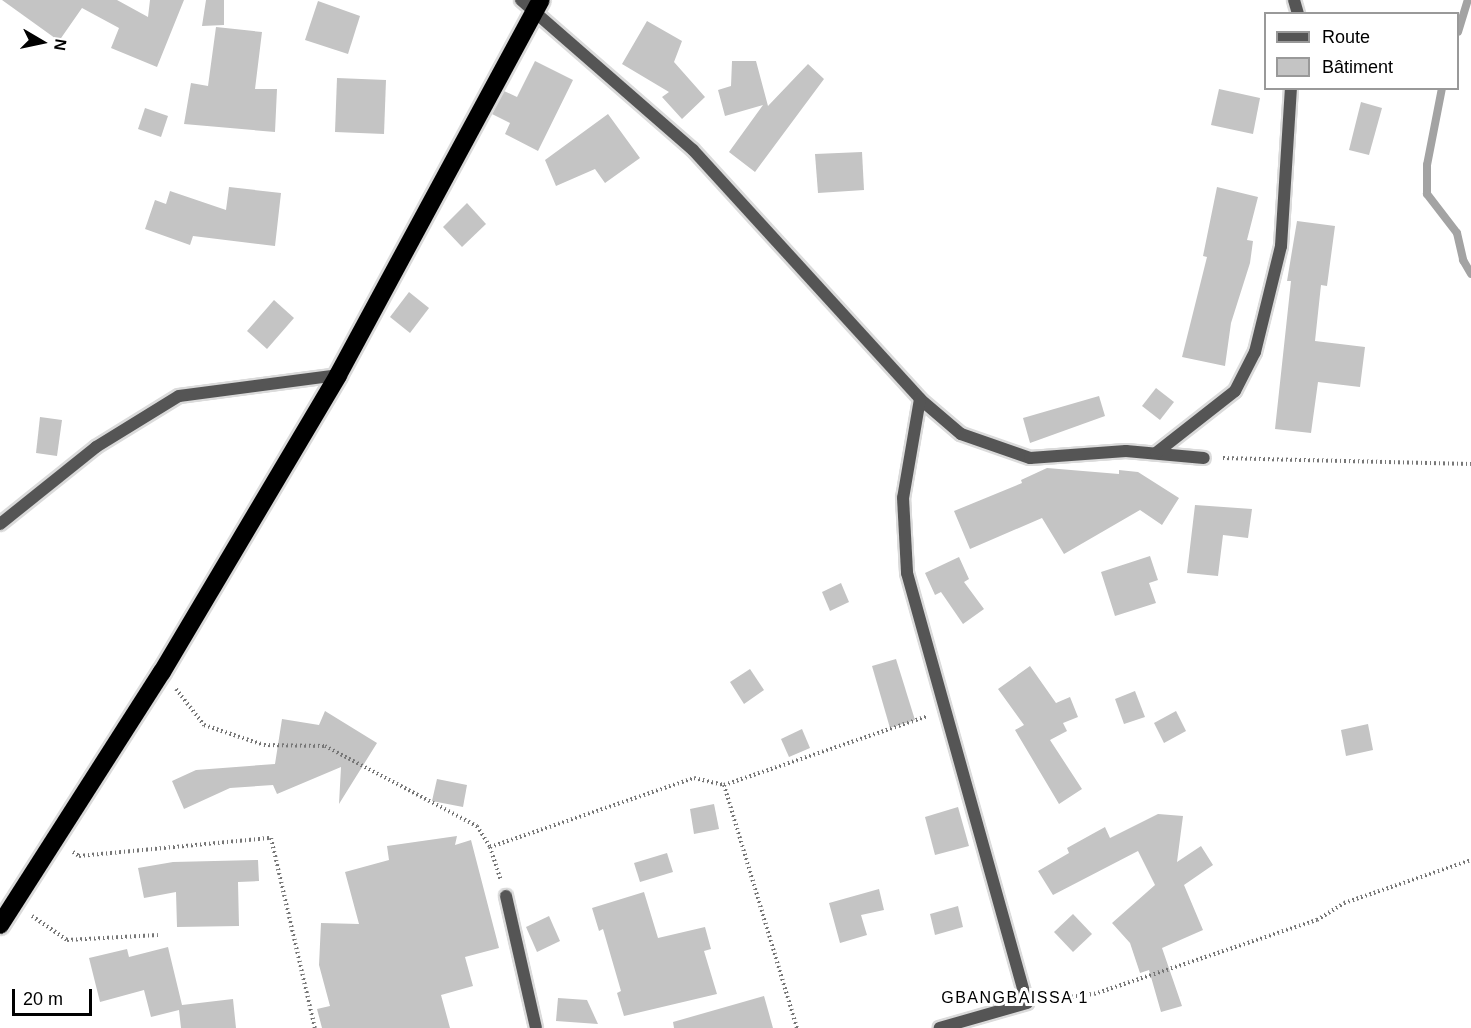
<!DOCTYPE html>
<meta charset="utf-8">
<style>
body{margin:0}
#map{position:relative;width:1471px;height:1028px;overflow:hidden;background:#fff;font-family:Arial,sans-serif}
div>[style]{position:absolute}
.stream>*{height:8px;margin:-4px;padding:0 4px;transform-origin:4px;border-radius:4px;background:#a3a3a3}
.building>*{inset:0;background:#c4c4c4}
.path>*{height:4px;margin-top:-2px;transform-origin:0;background:repeating-linear-gradient(90deg,#777 0 1.5px,transparent 0 4.5px)}
.roads{filter:drop-shadow(2px 0 #dbdbdb) drop-shadow(-2px 0 #dbdbdb) drop-shadow(0 2px #dbdbdb) drop-shadow(0 -2px #dbdbdb)}
.street>*{height:12px;margin:-6px;padding:0 6px;transform-origin:6px;border-radius:6px;background:#555}
.highway>*{height:18px;margin:-9px;padding:0 9px;transform-origin:9px;border-radius:9px;background:#000}
span{translate:-50% -50%;white-space:nowrap;text-align:center;line-height:1.15;-webkit-text-stroke:6px #fff;paint-order:stroke}
.neighbourhood-label{font-size:16px;color:#000;letter-spacing:1.5px}
.legend{position:absolute;left:1264px;top:12px;width:195px;height:78px;box-sizing:border-box;background:#fff;border:2px solid #999;margin:0;padding:8px 10px;list-style:none;font-size:18px;color:#000}
.legend li{display:flex;align-items:center;gap:12px;height:30px}
.legend b{width:30px;border:2px solid #999}
.north{position:absolute;left:12px;top:12px;width:60px;height:60px;-webkit-text-stroke:4px #fff;paint-order:stroke;rotate:99deg;font-size:16px;font-weight:700;line-height:24px;text-align:center;color:#000}
.north::after{content:'';display:block;margin:auto;width:21px;height:27px;background:#000;clip-path:polygon(50% 0,100% 100%,50% 72%,0 100%)}
.scale{position:absolute;left:12px;top:989px;width:80px;height:27px;box-sizing:border-box;border:3px solid #000;border-top:0;padding-left:8px;font-size:18px;line-height:21px;white-space:nowrap;color:#000;-webkit-text-stroke:4px #fff;paint-order:stroke}
</style>
<div id="map">
<div class="stream">
<div style="left:1458px;top:32px;width:34px;rotate:-73deg"></div>
<div style="left:1442px;top:88px;width:78px;rotate:101deg"></div>
<div style="left:1427px;top:165px;width:29px;rotate:90deg"></div>
<div style="left:1427px;top:194px;width:49px;rotate:52.4deg"></div>
<div style="left:1457px;top:233px;width:28px;rotate:77deg"></div>
<div style="left:1463px;top:260px;width:16px;rotate:60deg"></div>
</div>
<div class="building">
<div style="clip-path:polygon(2px 0,117px 0,148px 17px,150px 0,184px 0,157px 67px,111px 48px,119px 28px,82px 8px,59px 41px)"></div>
<div style="clip-path:polygon(206px 0,224px 0,224px 25px,202px 26px)"></div>
<div style="clip-path:polygon(318px 1px,360px 16px,348px 54px,305px 40px)"></div>
<div style="clip-path:polygon(647px 21px,682px 41px,674px 62px,705px 97px,682px 119px,662px 97px,669px 92px,622px 64px)"></div>
<div style="clip-path:polygon(216px 27px,262px 32px,255px 89px,277px 89px,275px 132px,184px 124px,191px 83px,208px 86px)"></div>
<div style="clip-path:polygon(535px 61px,573px 80px,538px 151px,505px 134px,510px 123px,492px 114px,504px 91px,517px 97px)"></div>
<div style="clip-path:polygon(732px 61px,756px 61px,768px 106px,808px 64px,824px 79px,755px 172px,729px 152px,763px 105px,725px 116px,718px 90px,731px 86px)"></div>
<div style="clip-path:polygon(337px 78px,386px 80px,384px 134px,335px 132px)"></div>
<div style="clip-path:polygon(1219px 89px,1260px 98px,1253px 134px,1211px 125px)"></div>
<div style="clip-path:polygon(1361px 102px,1382px 108px,1369px 155px,1349px 150px)"></div>
<div style="clip-path:polygon(145px 108px,168px 116px,161px 137px,138px 129px)"></div>
<div style="clip-path:polygon(608px 114px,640px 158px,605px 183px,595px 169px,556px 186px,545px 160px)"></div>
<div style="clip-path:polygon(862px 152px,864px 190px,818px 193px,815px 154px)"></div>
<div style="clip-path:polygon(229px 187px,281px 193px,275px 246px,193px 236px,190px 245px,145px 229px,155px 200px,166px 204px,170px 191px,226px 210px)"></div>
<div style="clip-path:polygon(1217px 187px,1258px 197px,1247px 240px,1253px 241px,1250px 263px,1231px 323px,1225px 366px,1182px 357px,1207px 257px,1203px 256px)"></div>
<div style="clip-path:polygon(467px 203px,486px 224px,462px 247px,443px 227px)"></div>
<div style="clip-path:polygon(1297px 221px,1335px 226px,1327px 286px,1321px 285px,1315px 341px,1365px 347px,1360px 387px,1318px 382px,1311px 433px,1275px 429px,1291px 281px,1287px 281px)"></div>
<div style="clip-path:polygon(409px 292px,429px 308px,410px 333px,390px 317px)"></div>
<div style="clip-path:polygon(274px 300px,294px 318px,267px 349px,247px 331px)"></div>
<div style="clip-path:polygon(1156px 388px,1174px 402px,1160px 420px,1142px 406px)"></div>
<div style="clip-path:polygon(1099px 396px,1105px 416px,1030px 443px,1023px 418px)"></div>
<div style="clip-path:polygon(40px 417px,62px 420px,57px 456px,36px 453px)"></div>
<div style="clip-path:polygon(1047px 468px,1119px 474px,1119px 470px,1138px 472px,1179px 498px,1162px 525px,1140px 510px,1064px 554px,1042px 518px,970px 549px,954px 511px,1022px 483px,1021px 480px)"></div>
<div style="clip-path:polygon(1195px 505px,1252px 509px,1248px 538px,1223px 535px,1218px 576px,1187px 573px)"></div>
<div style="clip-path:polygon(1150px 556px,1158px 580px,1149px 583px,1156px 603px,1115px 616px,1101px 572px)"></div>
<div style="clip-path:polygon(959px 557px,969px 579px,964px 582px,984px 609px,963px 624px,941px 592px,935px 595px,925px 573px)"></div>
<div style="clip-path:polygon(841px 583px,849px 602px,830px 611px,822px 592px)"></div>
<div style="clip-path:polygon(896px 659px,915px 720px,890px 728px,872px 666px)"></div>
<div style="clip-path:polygon(1030px 666px,1056px 703px,1070px 697px,1078px 717px,1063px 723px,1067px 731px,1050px 740px,1082px 789px,1059px 804px,1015px 730px,1024px 725px,998px 689px)"></div>
<div style="clip-path:polygon(750px 669px,764px 690px,744px 704px,730px 682px)"></div>
<div style="clip-path:polygon(1135px 691px,1145px 717px,1124px 724px,1115px 699px)"></div>
<div style="clip-path:polygon(325px 711px,377px 743px,339px 804px,341px 767px,277px 794px,273px 785px,230px 788px,184px 809px,172px 781px,196px 770px,275px 764px,282px 719px,319px 725px)"></div>
<div style="clip-path:polygon(1176px 711px,1186px 731px,1164px 743px,1154px 723px)"></div>
<div style="clip-path:polygon(1368px 724px,1373px 750px,1346px 756px,1341px 730px)"></div>
<div style="clip-path:polygon(802px 729px,810px 748px,789px 757px,781px 739px)"></div>
<div style="clip-path:polygon(437px 779px,467px 785px,463px 807px,432px 801px)"></div>
<div style="clip-path:polygon(714px 804px,719px 829px,694px 834px,690px 809px)"></div>
<div style="clip-path:polygon(958px 807px,969px 846px,935px 855px,925px 817px)"></div>
<div style="clip-path:polygon(1158px 814px,1183px 816px,1177px 862px,1201px 846px,1213px 865px,1184px 885px,1203px 930px,1162px 948px,1182px 1006px,1161px 1012px,1149px 970px,1140px 973px,1130px 943px,1112px 923px,1155px 885px,1138px 851px,1053px 895px,1038px 871px,1069px 853px,1067px 848px,1105px 827px,1110px 838px)"></div>
<div style="clip-path:polygon(457px 836px,455px 845px,471px 840px,499px 948px,465px 957px,473px 986px,441px 995px,450px 1028px,322px 1028px,317px 1009px,330px 1006px,319px 965px,321px 923px,359px 924px,345px 872px,389px 860px,387px 846px)"></div>
<div style="clip-path:polygon(667px 853px,673px 872px,640px 882px,634px 863px)"></div>
<div style="clip-path:polygon(258px 860px,259px 881px,238px 882px,239px 926px,177px 927px,176px 892px,144px 898px,138px 868px,173px 862px)"></div>
<div style="clip-path:polygon(879px 889px,884px 910px,861px 915px,867px 935px,840px 943px,829px 903px)"></div>
<div style="clip-path:polygon(644px 892px,658px 938px,705px 927px,711px 949px,704px 951px,717px 994px,624px 1016px,617px 993px,621px 991px,603px 929px,599px 931px,592px 908px)"></div>
<div style="clip-path:polygon(958px 906px,963px 927px,935px 935px,930px 914px)"></div>
<div style="clip-path:polygon(1073px 914px,1092px 934px,1073px 952px,1054px 932px)"></div>
<div style="clip-path:polygon(549px 916px,560px 941px,537px 952px,526px 927px)"></div>
<div style="clip-path:polygon(168px 947px,182px 1005px,233px 999px,236px 1028px,181px 1028px,179px 1010px,151px 1017px,144px 990px,100px 1002px,89px 958px,127px 949px,129px 957px)"></div>
<div style="clip-path:polygon(764px 996px,773px 1028px,674px 1028px,673px 1022px)"></div>
<div style="clip-path:polygon(558px 998px,587px 1000px,598px 1024px,556px 1021px)"></div>
</div>
<div class="path">
<div style="left:1223px;top:458px;width:248px;rotate:1.4deg"></div>
<div style="left:176px;top:689px;width:46px;rotate:52.1deg"></div>
<div style="left:204px;top:725px;width:63px;rotate:18.4deg"></div>
<div style="left:264px;top:745px;width:61px;rotate:0.9deg"></div>
<div style="left:325px;top:746px;width:172px;rotate:27.8deg"></div>
<div style="left:477px;top:826px;width:25px;rotate:58deg"></div>
<div style="left:490px;top:847px;width:35px;rotate:72deg"></div>
<div style="left:724px;top:785px;width:254px;rotate:73.3deg"></div>
<div style="left:490px;top:847px;width:215px;rotate:-18.7deg"></div>
<div style="left:694px;top:778px;width:31px;rotate:13deg"></div>
<div style="left:724px;top:785px;width:215px;rotate:-18.7deg"></div>
<div style="left:73px;top:852px;width:7px;rotate:34deg"></div>
<div style="left:79px;top:856px;width:193px;rotate:-5.4deg"></div>
<div style="left:271px;top:838px;width:195px;rotate:77deg"></div>
<div style="left:32px;top:916px;width:42px;rotate:34.4deg"></div>
<div style="left:67px;top:940px;width:91px;rotate:-3.1deg"></div>
<div style="left:1045px;top:1000px;width:49px;rotate:-7deg"></div>
<div style="left:1094px;top:994px;width:235px;rotate:-18.4deg"></div>
<div style="left:1317px;top:920px;width:32px;rotate:-32deg"></div>
<div style="left:1344px;top:903px;width:134px;rotate:-18.7deg"></div>
</div>
<div class="roads">
<div class="street">
<div style="left:521px;top:0;width:228px;rotate:41.1deg"></div>
<div style="left:693px;top:150px;width:337px;rotate:47.6deg"></div>
<div style="left:920px;top:399px;width:54px;rotate:40.5deg"></div>
<div style="left:961px;top:434px;width:73px;rotate:19.2deg"></div>
<div style="left:1030px;top:458px;width:96px;rotate:-4.2deg"></div>
<div style="left:1126px;top:451px;width:78px;rotate:5.1deg"></div>
<div style="left:1294px;top:0;width:15px;rotate:74deg"></div>
<div style="left:920px;top:399px;width:100px;rotate:99.7deg"></div>
<div style="left:903px;top:498px;width:75px;rotate:86.9deg"></div>
<div style="left:907px;top:573px;width:446px;rotate:74.4deg"></div>
<div style="left:1027px;top:1003px;width:91px;rotate:164deg"></div>
<div style="left:1156px;top:453px;width:100px;rotate:-38.1deg"></div>
<div style="left:1235px;top:391px;width:44px;rotate:-62.9deg"></div>
<div style="left:1255px;top:352px;width:109px;rotate:-76.2deg"></div>
<div style="left:1281px;top:246px;width:158px;rotate:-86.4deg"></div>
<div style="left:0;top:524px;width:123px;rotate:-38.7deg"></div>
<div style="left:96px;top:447px;width:97px;rotate:-31.6deg"></div>
<div style="left:179px;top:396px;width:160px;rotate:-7.5deg"></div>
<div style="left:506px;top:896px;width:135px;rotate:77.2deg"></div>
</div>
<div class="highway">
<div style="left:0;top:925px;width:300px;rotate:-57.4deg"></div>
<div style="left:162px;top:672px;width:345px;rotate:-59.3deg"></div>
<div style="left:338px;top:375px;width:426px;rotate:-61.6deg"></div>
</div>
</div>
<div class="neighbourhood-label">
<span style="left:1015px;top:998px">GBANGBAISSA 1</span>
</div>
<ul class="legend">
<li><b style="height:8px;background:#555"></b>Route</li>
<li><b style="height:16px;background:#c4c4c4"></b>Bâtiment</li>
</ul>
<div class="north">N</div>
<div class="scale">20 m</div>
</div>
